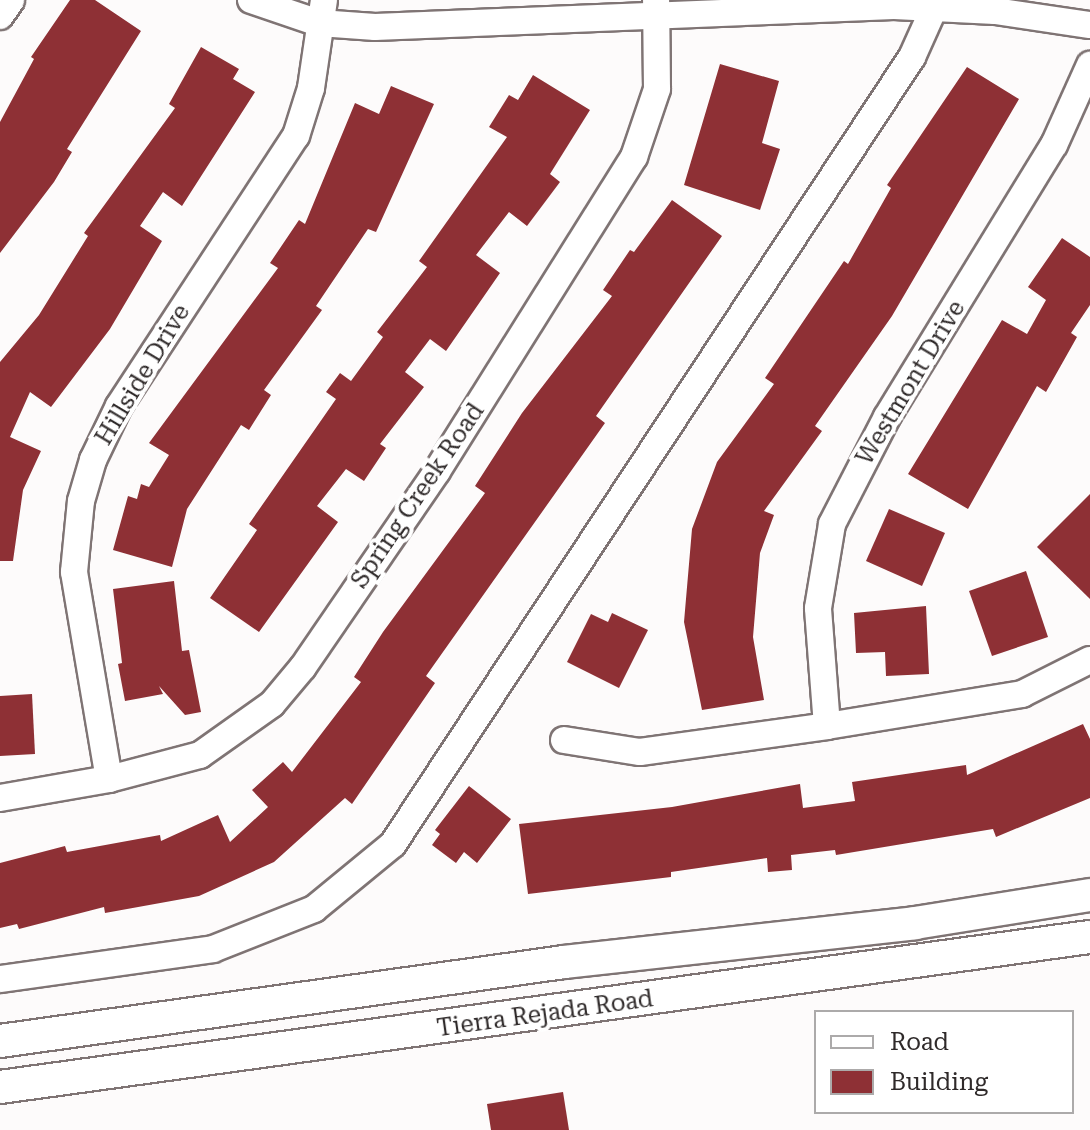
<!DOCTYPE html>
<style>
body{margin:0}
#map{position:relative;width:1090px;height:1130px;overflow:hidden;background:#fdfbfb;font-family:"Roboto Serif",serif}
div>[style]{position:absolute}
.building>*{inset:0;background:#8e3035}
.roads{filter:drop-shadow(2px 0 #7f7474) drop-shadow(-2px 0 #7f7474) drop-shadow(0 2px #7f7474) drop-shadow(0 -2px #7f7474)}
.minor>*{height:26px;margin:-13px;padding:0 13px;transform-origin:13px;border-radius:13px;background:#fff}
.major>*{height:32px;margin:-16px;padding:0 16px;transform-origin:16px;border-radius:16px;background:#fff}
span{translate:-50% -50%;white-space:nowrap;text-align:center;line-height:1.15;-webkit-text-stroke:8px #fff;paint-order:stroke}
.street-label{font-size:24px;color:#2f2a2a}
.legend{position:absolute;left:814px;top:1010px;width:260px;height:104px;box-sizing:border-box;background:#fff;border:2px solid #acaaaa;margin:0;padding:10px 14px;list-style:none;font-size:24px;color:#2f2a2a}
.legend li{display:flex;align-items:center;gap:16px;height:40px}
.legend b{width:40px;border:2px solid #acaaaa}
</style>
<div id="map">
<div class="building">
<div style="clip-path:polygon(70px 0,95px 0,141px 31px,67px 149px,72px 152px,54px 182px,0 253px,0 122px,34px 59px,31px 57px)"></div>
<div style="clip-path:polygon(201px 47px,239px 69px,233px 79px,255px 92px,182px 206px,163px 192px,140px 226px,162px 241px,110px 329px,51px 407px,30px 392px,10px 437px,41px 451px,23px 490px,13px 561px,0 561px,0 362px,39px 315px,88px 236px,84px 233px,175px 108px,169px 104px)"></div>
<div style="clip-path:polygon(720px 64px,779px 81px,762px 143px,780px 149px,760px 210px,684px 185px)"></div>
<div style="clip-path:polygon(967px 67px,1019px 99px,892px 316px,815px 426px,822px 431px,764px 511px,774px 515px,760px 553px,753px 637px,764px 700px,702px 710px,684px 622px,692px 529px,717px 462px,774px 384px,765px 378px,844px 261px,848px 264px,891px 188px,887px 185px)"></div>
<div style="clip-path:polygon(533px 75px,590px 110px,550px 174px,560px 182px,527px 226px,509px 212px,476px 255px,500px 273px,446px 351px,430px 339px,405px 372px,424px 387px,380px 444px,386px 448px,364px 481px,346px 469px,317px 506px,338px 522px,259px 632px,210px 598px,257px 530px,249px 524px,336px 399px,326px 392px,340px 373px,351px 381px,383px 337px,377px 332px,427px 267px,419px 261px,507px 137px,489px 127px,509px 95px,518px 100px)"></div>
<div style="clip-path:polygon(391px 86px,434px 104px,376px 232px,368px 229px,316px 306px,322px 310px,264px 390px,271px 395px,249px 430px,241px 425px,187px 509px,172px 567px,113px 550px,128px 496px,137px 499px,141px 484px,149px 487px,169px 455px,149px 443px,278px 268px,270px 263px,299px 220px,305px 224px,355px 103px,379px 114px)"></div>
<div style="clip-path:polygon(672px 200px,722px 236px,596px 416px,605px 423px,426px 676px,435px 683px,352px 804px,345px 798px,274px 862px,199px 896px,105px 913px,104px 907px,19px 929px,17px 924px,0 928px,0 863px,65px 846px,67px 852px,160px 835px,161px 841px,218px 815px,230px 842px,268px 807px,252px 790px,283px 762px,292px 772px,361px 682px,354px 677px,383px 632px,485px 493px,475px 486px,522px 413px,612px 296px,603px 290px,630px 250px,634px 252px)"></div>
<div style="clip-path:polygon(1062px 238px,1090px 257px,1090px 305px,1071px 333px,1077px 337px,1046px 392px,1037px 386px,968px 509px,908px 474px,1002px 320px,1027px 334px,1046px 300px,1028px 287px)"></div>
<div style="clip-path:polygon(1090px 494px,1090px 599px,1037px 547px)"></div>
<div style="clip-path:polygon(889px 509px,945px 533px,922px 586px,866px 561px)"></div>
<div style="clip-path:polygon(1026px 571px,1048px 637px,992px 656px,969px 591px)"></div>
<div style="clip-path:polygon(174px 581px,182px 651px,189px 650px,201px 712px,185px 715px,159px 686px,163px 694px,125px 701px,118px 664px,122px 663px,113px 589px)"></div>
<div style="clip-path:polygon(926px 606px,929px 674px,886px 676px,885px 652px,856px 653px,854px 613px)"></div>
<div style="clip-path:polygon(612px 613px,648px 630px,619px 688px,567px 662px,591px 614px,608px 622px)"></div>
<div style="clip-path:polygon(32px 694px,35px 754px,0 756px,0 696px)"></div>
<div style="clip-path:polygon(1083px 724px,1090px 739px,1090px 798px,996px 837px,993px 829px,836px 855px,835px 850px,791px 855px,792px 870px,768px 872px,767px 858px,671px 872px,671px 877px,528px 894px,519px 824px,672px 807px,800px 784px,803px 808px,855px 801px,852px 782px,966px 765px,967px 775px)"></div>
<div style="clip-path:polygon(469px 786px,511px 819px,477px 863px,464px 852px,456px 863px,432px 845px,440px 834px,435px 830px)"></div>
<div style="clip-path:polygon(563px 1092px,569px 1130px,491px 1130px,487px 1104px)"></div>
</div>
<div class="roads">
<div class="minor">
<div style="left:251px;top:0;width:72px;rotate:18.7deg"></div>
<div style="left:319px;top:23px;width:56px;rotate:4.1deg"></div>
<div style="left:375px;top:27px;width:519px;rotate:-2.32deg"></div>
<div style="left:894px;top:6px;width:101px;rotate:2.8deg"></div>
<div style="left:995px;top:11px;width:96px;rotate:8.4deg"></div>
<div style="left:0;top:16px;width:19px;rotate:-55deg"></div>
<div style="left:827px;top:726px;width:118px;rotate:-94.4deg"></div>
<div style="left:818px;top:608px;width:85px;rotate:-80.5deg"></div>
<div style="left:832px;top:524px;width:120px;rotate:-62.8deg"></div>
<div style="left:887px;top:417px;width:319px;rotate:-58.5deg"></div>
<div style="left:1054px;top:145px;width:88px;rotate:-65.8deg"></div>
<div style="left:564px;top:740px;width:77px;rotate:9deg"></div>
<div style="left:640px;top:752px;width:189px;rotate:-7.9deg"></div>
<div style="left:827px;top:726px;width:198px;rotate:-9.3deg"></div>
<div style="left:1022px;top:694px;width:76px;rotate:-26.6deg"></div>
<div style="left:109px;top:779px;width:210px;rotate:-99.6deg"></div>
<div style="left:74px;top:572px;width:71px;rotate:-84.4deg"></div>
<div style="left:81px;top:501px;width:43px;rotate:-73.7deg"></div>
<div style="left:93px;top:460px;width:60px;rotate:-64.3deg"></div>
<div style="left:119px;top:406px;width:323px;rotate:-56.8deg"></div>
<div style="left:296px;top:136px;width:50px;rotate:-72.6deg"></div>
<div style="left:311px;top:88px;width:89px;rotate:-81.6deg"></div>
<div style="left:0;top:798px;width:111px;rotate:-9.9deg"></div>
<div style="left:109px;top:779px;width:94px;rotate:-14.8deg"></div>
<div style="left:200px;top:755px;width:88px;rotate:-35.3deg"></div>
<div style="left:272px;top:704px;width:48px;rotate:-50deg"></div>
<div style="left:303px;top:667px;width:237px;rotate:-55.6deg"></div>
<div style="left:437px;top:471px;width:371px;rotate:-57.9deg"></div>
<div style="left:634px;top:157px;width:72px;rotate:-71.3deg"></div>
<div style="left:657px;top:89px;width:89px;rotate:-90.6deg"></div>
<div style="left:0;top:979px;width:215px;rotate:-8deg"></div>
<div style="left:213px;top:949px;width:109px;rotate:-21.6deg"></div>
<div style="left:314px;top:909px;width:102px;rotate:-39.4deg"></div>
<div style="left:393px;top:844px;width:943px;rotate:-56.6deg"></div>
<div style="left:912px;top:57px;width:54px;rotate:-65.8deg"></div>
</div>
<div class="major">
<div style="left:0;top:1041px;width:570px;rotate:-7.97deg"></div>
<div style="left:564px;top:962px;width:353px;rotate:-6.3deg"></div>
<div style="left:915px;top:923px;width:177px;rotate:-9.1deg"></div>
<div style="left:0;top:1087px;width:1100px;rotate:-7.84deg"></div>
</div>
</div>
<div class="street-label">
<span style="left:143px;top:375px;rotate:-59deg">Hillside Drive</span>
<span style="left:911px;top:383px;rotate:-59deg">Westmont Drive</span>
<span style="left:418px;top:496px;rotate:-56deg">Spring Creek Road</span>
<span style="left:545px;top:1014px;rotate:-8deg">Tierra Rejada Road</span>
</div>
<ul class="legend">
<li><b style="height:10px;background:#fff"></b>Road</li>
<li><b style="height:22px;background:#8e3035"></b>Building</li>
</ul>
</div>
